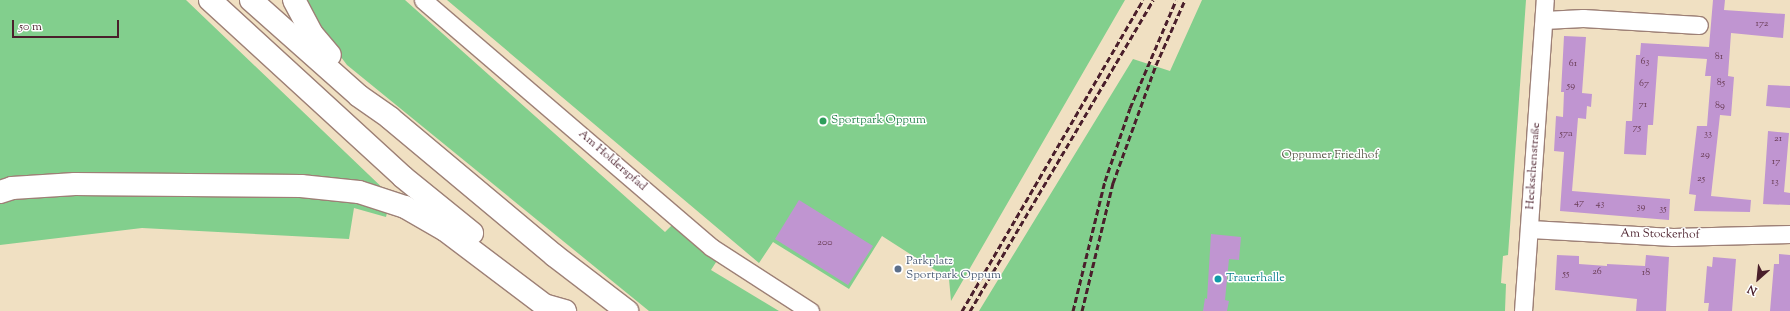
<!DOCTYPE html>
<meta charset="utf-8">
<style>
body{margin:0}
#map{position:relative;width:1790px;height:311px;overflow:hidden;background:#f0e0c2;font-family:"Sorts Mill Goudy",serif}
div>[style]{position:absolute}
.green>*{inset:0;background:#82cf8d}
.building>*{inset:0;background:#c095d1}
.roads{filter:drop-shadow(1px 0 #9d8076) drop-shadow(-1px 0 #9d8076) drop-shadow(0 1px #9d8076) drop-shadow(0 -1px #9d8076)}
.minor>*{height:17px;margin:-8.5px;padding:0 8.5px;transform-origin:8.5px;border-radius:8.5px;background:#fff}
.motorway>*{height:22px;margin:-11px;padding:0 11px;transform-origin:11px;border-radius:11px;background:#fff}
.rail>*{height:3px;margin-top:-1.5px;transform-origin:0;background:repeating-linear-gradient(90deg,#4a1f2b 0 6px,transparent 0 9px)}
.dots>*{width:11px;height:11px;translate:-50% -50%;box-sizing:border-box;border:2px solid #fff;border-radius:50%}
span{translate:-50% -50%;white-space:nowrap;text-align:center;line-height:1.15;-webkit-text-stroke:3px #fff;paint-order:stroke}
.number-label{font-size:10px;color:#683c54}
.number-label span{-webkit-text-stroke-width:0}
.leisure-label{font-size:12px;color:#27864d}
.left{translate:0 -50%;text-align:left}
.park-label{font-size:12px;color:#5e5d4d}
.street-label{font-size:12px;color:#4a1f2b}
.service-label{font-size:12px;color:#4e5e75}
.culture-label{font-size:12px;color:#0d838f}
.north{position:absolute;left:1738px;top:259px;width:40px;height:40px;-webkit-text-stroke:3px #fff;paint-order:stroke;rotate:207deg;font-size:11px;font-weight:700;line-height:16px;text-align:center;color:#4a1f2b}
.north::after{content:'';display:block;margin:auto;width:14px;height:18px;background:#4a1f2b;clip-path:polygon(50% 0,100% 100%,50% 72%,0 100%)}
.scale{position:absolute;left:12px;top:20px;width:107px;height:18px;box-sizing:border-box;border:2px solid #4a1f2b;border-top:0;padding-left:5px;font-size:12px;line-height:14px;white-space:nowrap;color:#4a1f2b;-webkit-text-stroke:3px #fff;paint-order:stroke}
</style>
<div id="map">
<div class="green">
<div style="clip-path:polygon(0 0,186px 0,391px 196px,386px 217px,354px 208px,349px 239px,142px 228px,0 245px)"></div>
<div style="clip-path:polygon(306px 0,405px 0,665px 232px,674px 223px,718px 259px,711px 270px,779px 311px,649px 311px,347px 65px,308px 13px)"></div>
<div style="clip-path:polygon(447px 0,1125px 0,951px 301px,949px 279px,882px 236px,849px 289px,773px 242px,759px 263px)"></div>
<div style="clip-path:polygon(1202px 0,1526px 0,1508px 255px,1503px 256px,1501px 283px,1506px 284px,1505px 311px,979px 311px,1133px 59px,1170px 71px)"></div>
</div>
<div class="building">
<div style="clip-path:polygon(1713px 0,1725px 0,1724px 10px,1785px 14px,1783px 38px,1731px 33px,1728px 76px,1734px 77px,1731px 116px,1720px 115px,1711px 196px,1751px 200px,1750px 212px,1694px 211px,1696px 195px,1689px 194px,1697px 126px,1707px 126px,1711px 76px,1705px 76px,1707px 59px,1658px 56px,1653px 125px,1648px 125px,1646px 155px,1624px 154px,1626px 121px,1632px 121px,1636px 55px,1640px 55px,1641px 43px,1709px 47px)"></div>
<div style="clip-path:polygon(1564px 36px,1586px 37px,1582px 93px,1592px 94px,1591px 107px,1587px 106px,1586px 119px,1578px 118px,1572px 191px,1670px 199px,1669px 220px,1560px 211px,1564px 152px,1554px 151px,1556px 116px,1563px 117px,1564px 92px,1561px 92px)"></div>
<div style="clip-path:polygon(1768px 85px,1790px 86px,1790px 108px,1766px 106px)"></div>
<div style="clip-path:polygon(1768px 131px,1789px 133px,1784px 192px,1790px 193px,1790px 205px,1763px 204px)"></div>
<div style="clip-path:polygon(799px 200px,873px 246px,848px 285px,775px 239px)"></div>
<div style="clip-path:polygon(1211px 234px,1241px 237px,1239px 260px,1229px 259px,1225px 300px,1229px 301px,1227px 311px,1203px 311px,1205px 298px,1207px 299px)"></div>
<div style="clip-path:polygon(1779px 254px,1790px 255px,1790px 311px,1770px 311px,1774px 264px,1779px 264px)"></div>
<div style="clip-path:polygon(1557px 255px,1579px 256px,1579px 264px,1607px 266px,1607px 264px,1645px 266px,1646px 255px,1669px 257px,1666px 311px,1636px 311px,1637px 299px,1555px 290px)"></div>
<div style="clip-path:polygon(1713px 257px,1736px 259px,1732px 311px,1708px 311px,1709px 303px,1704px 303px,1707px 266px,1712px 267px)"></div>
</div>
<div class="roads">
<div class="minor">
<div style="left:423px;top:0;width:379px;rotate:40.6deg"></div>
<div style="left:711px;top:247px;width:118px;rotate:32.9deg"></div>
<div style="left:1544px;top:20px;width:39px;rotate:-3deg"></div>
<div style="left:1583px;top:18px;width:116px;rotate:3.5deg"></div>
<div style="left:1530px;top:229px;width:143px;rotate:3.2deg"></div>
<div style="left:1673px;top:237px;width:117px;rotate:-1.5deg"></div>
<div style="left:1523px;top:311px;width:312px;rotate:-86deg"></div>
</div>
<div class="motorway">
<div style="left:210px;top:0;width:262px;rotate:42.5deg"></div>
<div style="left:403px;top:177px;width:89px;rotate:39.1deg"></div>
<div style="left:251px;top:0;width:144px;rotate:41.6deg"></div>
<div style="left:359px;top:96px;width:38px;rotate:35deg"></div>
<div style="left:390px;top:118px;width:215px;rotate:39.9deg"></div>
<div style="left:555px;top:256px;width:91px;rotate:37.4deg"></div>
<div style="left:294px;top:0;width:40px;rotate:62deg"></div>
<div style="left:313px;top:35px;width:26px;rotate:50deg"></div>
<div style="left:0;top:192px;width:13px;rotate:-18deg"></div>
<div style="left:12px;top:188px;width:63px;rotate:-3.6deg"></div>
<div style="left:75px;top:184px;width:226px;rotate:0.5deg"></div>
<div style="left:301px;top:186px;width:58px;rotate:5.9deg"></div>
<div style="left:359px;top:192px;width:48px;rotate:18.1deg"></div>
<div style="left:405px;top:207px;width:46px;rotate:29.9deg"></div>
<div style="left:445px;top:230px;width:124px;rotate:37.1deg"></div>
<div style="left:544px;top:305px;width:22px;rotate:16deg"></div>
</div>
</div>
<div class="rail">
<div style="left:962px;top:311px;width:360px;rotate:-59.8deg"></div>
<div style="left:970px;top:311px;width:361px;rotate:-59.5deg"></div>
<div style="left:1073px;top:311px;width:134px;rotate:-76.2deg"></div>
<div style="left:1105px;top:181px;width:77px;rotate:-71.1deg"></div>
<div style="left:1130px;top:108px;width:117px;rotate:-66.9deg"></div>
<div style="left:1082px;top:311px;width:132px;rotate:-76.4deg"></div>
<div style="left:1113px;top:183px;width:126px;rotate:-70deg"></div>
<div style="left:1156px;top:65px;width:71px;rotate:-66deg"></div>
</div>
<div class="dots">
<div style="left:823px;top:121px;background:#2e9e5b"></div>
<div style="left:898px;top:269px;background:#5c6f8a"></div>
<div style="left:1218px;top:279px;background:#0f9aa8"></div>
</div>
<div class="number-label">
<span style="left:1762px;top:24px">172</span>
<span style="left:1719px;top:57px">81</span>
<span style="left:1645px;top:62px">63</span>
<span style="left:1573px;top:64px">61</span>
<span style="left:1721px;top:83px">85</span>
<span style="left:1644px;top:84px">67</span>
<span style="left:1571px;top:86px">59</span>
<span style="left:1643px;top:105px">71</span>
<span style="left:1720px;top:106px">89</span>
<span style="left:1637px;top:128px">75</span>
<span style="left:1566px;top:134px">57a</span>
<span style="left:1708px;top:134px">33</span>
<span style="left:1778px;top:139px">21</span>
<span style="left:1705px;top:155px">29</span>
<span style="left:1776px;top:162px">17</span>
<span style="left:1701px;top:179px">25</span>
<span style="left:1775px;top:182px">13</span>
<span style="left:1579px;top:203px">47</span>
<span style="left:1600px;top:204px">43</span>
<span style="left:1641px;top:207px">39</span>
<span style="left:1663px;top:209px">35</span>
<span style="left:825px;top:243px">200</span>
<span style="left:1597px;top:272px">26</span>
<span style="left:1646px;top:273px">18</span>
<span style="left:1566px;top:274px">55</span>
</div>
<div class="leisure-label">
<span class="left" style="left:831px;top:121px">Sportpark Oppum</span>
</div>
<div class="park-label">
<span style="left:1330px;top:156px">Oppumer Friedhof</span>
</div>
<div class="street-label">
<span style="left:612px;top:161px;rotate:41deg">Am Holderspfad</span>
<span style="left:1534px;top:166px;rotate:-86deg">Heckschenstraße</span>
<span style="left:1660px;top:235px;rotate:1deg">Am Stockerhof</span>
</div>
<div class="service-label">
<span class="left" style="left:906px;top:269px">Parkplatz<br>Sportpark Oppum</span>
</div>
<div class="culture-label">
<span class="left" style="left:1226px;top:279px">Trauerhalle</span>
</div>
<div class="north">N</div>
<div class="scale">50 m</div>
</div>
